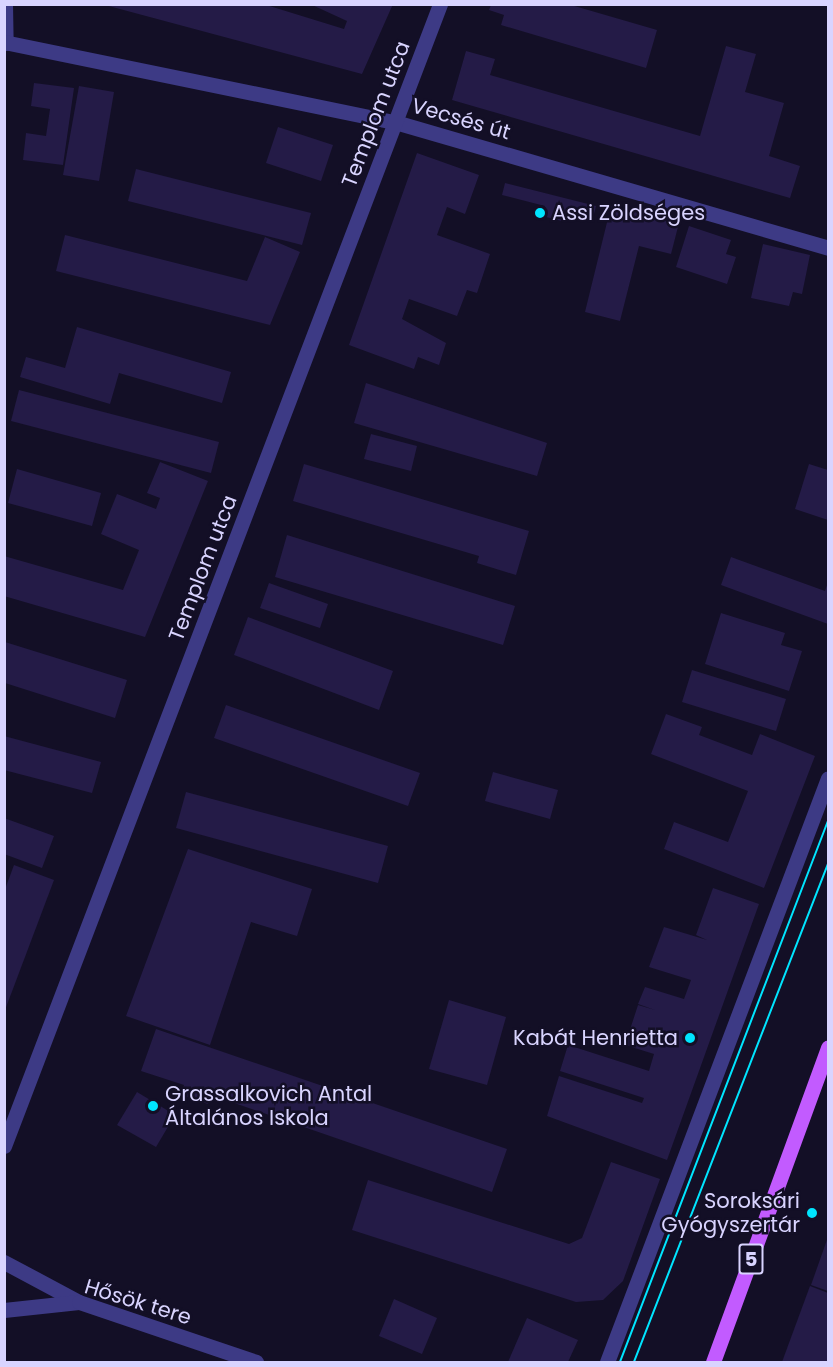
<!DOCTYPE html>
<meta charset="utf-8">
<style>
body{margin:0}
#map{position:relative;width:833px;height:1367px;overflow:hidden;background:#130f26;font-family:Poppins,sans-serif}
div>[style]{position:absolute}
.building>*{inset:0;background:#241b47}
.service>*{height:15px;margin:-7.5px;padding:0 7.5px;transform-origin:7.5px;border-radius:7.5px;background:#3d3a85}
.minor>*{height:15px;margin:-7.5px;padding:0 7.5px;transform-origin:7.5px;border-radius:7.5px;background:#3d3a85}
.tertiary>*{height:15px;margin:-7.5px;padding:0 7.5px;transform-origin:7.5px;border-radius:7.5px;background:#3d3a85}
.primary>*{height:15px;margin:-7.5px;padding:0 7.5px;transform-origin:7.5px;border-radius:7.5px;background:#c25bff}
.tram>*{height:1.5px;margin:-0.75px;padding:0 0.75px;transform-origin:0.75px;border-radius:0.75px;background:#00e5ff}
.dots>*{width:16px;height:16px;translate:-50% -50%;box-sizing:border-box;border:3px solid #130f26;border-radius:50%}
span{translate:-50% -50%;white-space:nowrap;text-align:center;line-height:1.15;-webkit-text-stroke:5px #130f26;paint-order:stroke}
.shield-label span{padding:2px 4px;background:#130f26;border:2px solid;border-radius:4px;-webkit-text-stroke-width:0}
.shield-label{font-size:20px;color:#d9d4ff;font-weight:700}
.street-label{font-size:21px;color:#d9d4ff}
.poi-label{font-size:21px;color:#d9d4ff}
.left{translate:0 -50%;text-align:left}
.right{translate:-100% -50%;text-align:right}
.frame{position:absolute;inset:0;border:6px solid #d9d4ff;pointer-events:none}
</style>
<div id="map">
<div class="building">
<div style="clip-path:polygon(263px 4px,344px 29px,347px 21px,310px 4px,393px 4px,362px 74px,105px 5px)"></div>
<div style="clip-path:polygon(491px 5px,571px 5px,657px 30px,646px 68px,501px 25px,504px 15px,489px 10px)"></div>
<div style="clip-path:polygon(726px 46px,756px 54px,745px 92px,784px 103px,769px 156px,800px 166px,790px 198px,452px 100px,466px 51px,495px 59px,490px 75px,700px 136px)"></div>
<div style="clip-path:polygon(34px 83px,74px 88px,63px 165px,23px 160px,26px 133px,46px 136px,50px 109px,31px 106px)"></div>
<div style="clip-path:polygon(79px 86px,114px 92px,99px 181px,63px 175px)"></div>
<div style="clip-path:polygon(278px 127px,333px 145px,321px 181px,266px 163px)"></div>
<div style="clip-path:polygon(417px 153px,479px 175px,465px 214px,447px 207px,437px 235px,490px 254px,477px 293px,467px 290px,457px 316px,409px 299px,402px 319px,446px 343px,439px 365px,418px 357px,414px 369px,349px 345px)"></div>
<div style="clip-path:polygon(136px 169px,311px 213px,302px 245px,128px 201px)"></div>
<div style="clip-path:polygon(505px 183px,596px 206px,593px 218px,568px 212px,566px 222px,542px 216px,545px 206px,502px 195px)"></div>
<div style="clip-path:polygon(611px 206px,679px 223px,671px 254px,639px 246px,620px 321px,585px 312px)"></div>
<div style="clip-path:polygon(689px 226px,731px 240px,726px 254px,736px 257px,727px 284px,676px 267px)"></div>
<div style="clip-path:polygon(65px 235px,247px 281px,265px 237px,300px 252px,270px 325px,56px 271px)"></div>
<div style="clip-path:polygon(763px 244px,810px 255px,802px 294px,793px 292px,789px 306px,751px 298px)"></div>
<div style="clip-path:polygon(77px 327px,231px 372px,222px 403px,119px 373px,110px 404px,20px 377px,26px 357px,65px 368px)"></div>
<div style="clip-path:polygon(366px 383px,547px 443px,537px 476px,354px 423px)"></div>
<div style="clip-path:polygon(19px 390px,219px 442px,211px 473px,11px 421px)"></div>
<div style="clip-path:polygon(371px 434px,417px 446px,411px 471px,364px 459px)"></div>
<div style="clip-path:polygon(160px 462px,208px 481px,145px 637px,4px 596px,4px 556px,123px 590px,139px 550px,101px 534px,117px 494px,156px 509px,160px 498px,147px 493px)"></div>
<div style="clip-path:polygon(304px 464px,529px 531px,516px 575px,477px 563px,479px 556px,293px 501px)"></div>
<div style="clip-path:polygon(809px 464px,828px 470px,828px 520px,795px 509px)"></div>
<div style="clip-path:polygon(17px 469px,101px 493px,92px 526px,8px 503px)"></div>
<div style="clip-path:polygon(287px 535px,515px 606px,503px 645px,275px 577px)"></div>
<div style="clip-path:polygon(731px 557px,825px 591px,828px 582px,828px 624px,721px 585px)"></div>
<div style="clip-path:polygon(269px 583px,328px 604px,320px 628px,260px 608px)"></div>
<div style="clip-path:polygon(721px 613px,785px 633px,781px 645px,802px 651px,789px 691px,705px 664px)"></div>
<div style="clip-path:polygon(248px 617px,393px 671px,379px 710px,234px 655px)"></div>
<div style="clip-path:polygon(5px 642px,127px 680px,115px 718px,5px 683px)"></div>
<div style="clip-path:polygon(692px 670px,786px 699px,776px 731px,682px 702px)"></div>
<div style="clip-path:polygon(226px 705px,420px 773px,408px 806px,214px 738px)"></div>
<div style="clip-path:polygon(666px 714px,702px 727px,699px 735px,752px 755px,760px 734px,815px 756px,764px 888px,664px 849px,674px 822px,728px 842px,748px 791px,651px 754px)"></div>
<div style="clip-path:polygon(4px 736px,101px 762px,92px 793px,4px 770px)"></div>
<div style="clip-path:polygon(493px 772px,558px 790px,550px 819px,485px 801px)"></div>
<div style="clip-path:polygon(186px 792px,388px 846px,378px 883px,176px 828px)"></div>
<div style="clip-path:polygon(4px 818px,54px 836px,42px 868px,4px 854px)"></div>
<div style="clip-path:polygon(188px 849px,312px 889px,297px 936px,251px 922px,210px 1045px,126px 1016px)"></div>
<div style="clip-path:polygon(14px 865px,54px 880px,5px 1010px,4px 892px)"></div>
<div style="clip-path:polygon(713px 888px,759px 904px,667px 1160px,547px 1116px,559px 1076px,642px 1103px,644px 1098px,560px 1071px,568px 1045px,649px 1071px,654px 1054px,625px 1045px,638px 1005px,655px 1010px,638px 1004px,645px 987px,684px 999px,691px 980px,649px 967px,664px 927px,707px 940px,696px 935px)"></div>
<div style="clip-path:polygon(449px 1000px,506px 1017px,487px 1085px,429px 1069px)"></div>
<div style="clip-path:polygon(156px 1029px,507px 1149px,492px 1192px,211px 1095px,208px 1104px,181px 1095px,184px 1085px,141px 1071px)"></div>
<div style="clip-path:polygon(137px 1092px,175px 1115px,156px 1147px,117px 1125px)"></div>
<div style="clip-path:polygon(611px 1162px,660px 1179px,623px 1281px,603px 1300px,576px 1302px,352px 1230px,368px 1180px,569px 1244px,582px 1238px)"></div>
<div style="clip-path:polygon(828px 1237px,828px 1291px,811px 1285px)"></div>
<div style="clip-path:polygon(810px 1286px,828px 1293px,828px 1362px,782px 1362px)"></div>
<div style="clip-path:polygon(394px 1299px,437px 1318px,422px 1354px,379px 1336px)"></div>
<div style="clip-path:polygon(527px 1318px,578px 1340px,568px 1362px,508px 1362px)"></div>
</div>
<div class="service">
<div style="left:607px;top:1362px;width:624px;rotate:-69.27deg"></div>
</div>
<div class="minor">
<div style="left:5px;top:4px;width:39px;rotate:89deg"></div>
<div style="left:395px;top:122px;width:451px;rotate:16.2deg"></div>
</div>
<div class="tertiary">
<div style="left:4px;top:42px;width:399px;rotate:11.6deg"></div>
<div style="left:4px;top:1146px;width:1222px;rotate:-69.1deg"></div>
<div style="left:4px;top:1262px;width:85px;rotate:28.1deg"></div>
<div style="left:4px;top:1310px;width:75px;rotate:-6.1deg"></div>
<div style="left:79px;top:1302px;width:187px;rotate:18.7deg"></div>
</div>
<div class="primary">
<div style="left:713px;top:1362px;width:335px;rotate:-69.9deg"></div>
</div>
<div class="tram">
<div style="left:620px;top:1362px;width:580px;rotate:-68.97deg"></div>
<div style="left:634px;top:1362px;width:534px;rotate:-68.72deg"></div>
</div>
<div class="dots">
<div style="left:540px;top:213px;background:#00e5ff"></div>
<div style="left:690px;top:1038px;background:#00e5ff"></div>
<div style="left:153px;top:1106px;background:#00e5ff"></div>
<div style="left:812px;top:1213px;background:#00e5ff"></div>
</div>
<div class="shield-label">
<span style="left:751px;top:1259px">5</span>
</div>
<div class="street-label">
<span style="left:376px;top:114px;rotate:-69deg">Templom utca</span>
<span style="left:461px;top:119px;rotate:16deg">Vecsés út</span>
<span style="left:203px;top:568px;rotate:-69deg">Templom utca</span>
<span style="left:138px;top:1302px;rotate:17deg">Hősök tere</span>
</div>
<div class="poi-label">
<span class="left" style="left:552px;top:213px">Assi Zöldséges</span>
<span class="right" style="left:678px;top:1038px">Kabát Henrietta</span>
<span class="left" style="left:165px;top:1106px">Grassalkovich Antal<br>Általános Iskola</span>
<span class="right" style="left:800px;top:1213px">Soroksári<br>Gyógyszertár</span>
</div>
<div class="frame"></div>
</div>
